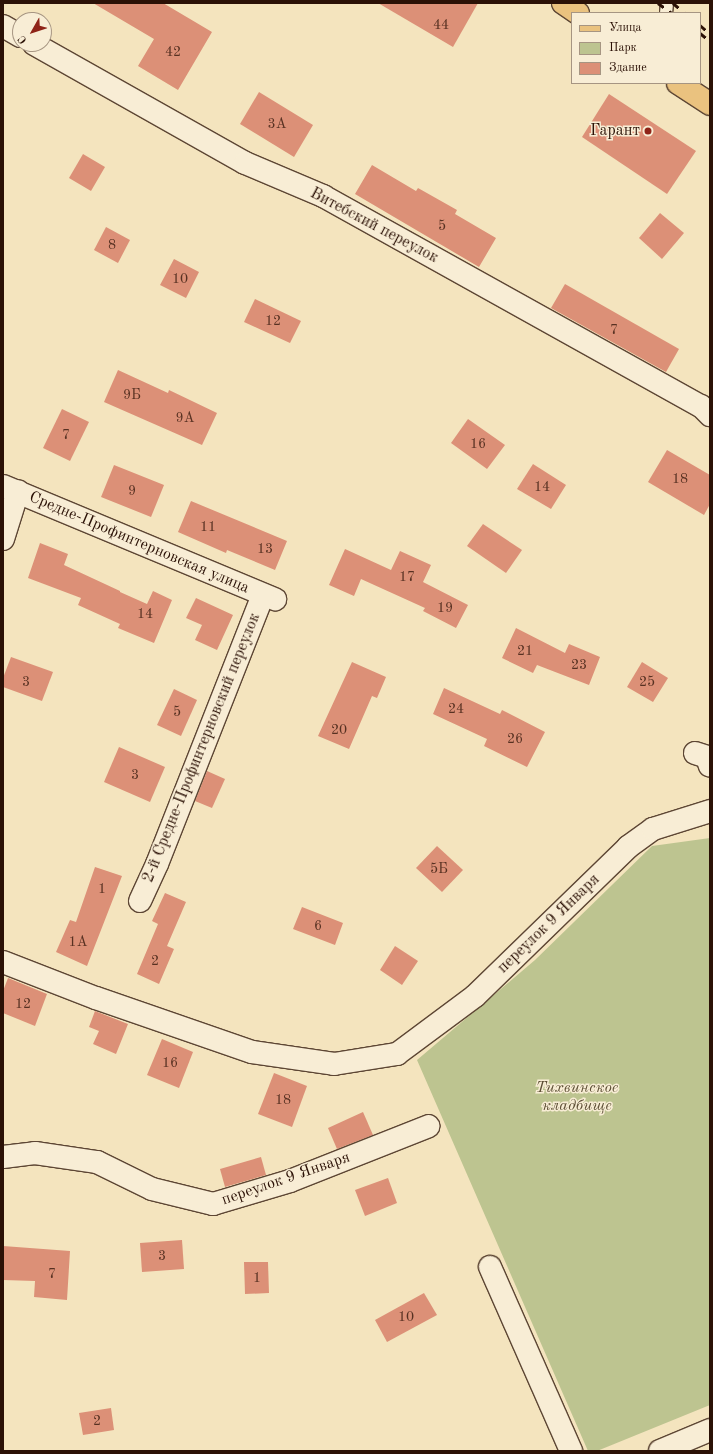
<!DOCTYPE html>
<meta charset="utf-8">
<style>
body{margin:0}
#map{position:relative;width:713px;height:1454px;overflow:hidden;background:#f4e4be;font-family:"Old Standard TT",serif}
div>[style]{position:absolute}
.green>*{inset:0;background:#bdc490}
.building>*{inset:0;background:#dc9077}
.roads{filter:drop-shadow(1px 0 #5d4634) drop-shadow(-1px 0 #5d4634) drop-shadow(0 1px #5d4634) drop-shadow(0 -1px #5d4634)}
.service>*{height:12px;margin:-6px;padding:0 6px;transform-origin:6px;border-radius:6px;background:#f8edd5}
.minor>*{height:22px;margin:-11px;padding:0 11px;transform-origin:11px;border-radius:11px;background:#f8edd5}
.primary>*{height:22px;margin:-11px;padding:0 11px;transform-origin:11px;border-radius:11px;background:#eac27f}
.rail>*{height:3px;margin-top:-1.5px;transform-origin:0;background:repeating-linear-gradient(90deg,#2b1106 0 7px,transparent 0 14px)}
.dots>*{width:11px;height:11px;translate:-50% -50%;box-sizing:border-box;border:2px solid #f8edd5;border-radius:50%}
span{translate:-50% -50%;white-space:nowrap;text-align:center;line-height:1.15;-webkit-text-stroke:3px #f8edd5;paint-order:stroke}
.number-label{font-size:14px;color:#573122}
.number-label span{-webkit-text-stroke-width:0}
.poi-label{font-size:16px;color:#2b1106}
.right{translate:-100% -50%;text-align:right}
.street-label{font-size:16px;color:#2b1106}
.park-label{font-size:16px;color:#5e5036;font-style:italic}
.frame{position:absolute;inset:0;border:4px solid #2b1106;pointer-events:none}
.legend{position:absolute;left:571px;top:12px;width:130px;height:72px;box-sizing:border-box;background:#f8edd5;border:1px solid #a69582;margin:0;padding:5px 7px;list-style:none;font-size:12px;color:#2b1106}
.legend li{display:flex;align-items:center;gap:8px;height:20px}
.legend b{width:20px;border:1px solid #a69582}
.north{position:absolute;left:12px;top:12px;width:40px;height:40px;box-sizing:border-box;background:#f8edd5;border:1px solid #a69582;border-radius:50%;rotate:231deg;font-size:11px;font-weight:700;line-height:16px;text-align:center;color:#2b1106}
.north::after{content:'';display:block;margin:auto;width:14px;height:18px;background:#8f2418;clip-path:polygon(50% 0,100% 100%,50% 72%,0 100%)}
</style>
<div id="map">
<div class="green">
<div style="clip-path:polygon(710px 838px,710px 1405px,597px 1451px,588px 1451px,417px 1060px,535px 960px,652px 846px)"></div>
</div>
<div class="building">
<div style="clip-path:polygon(93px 3px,163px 3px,212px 32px,178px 90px,138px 66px,154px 39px)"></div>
<div style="clip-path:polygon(378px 3px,478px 3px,453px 47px)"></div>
<div style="clip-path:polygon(259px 92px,313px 125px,294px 157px,240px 124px)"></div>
<div style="clip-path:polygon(609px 94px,696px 151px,667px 194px,582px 137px)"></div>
<div style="clip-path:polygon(83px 154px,105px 167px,91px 191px,69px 178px)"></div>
<div style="clip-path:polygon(372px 165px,416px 191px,418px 188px,457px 210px,455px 214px,496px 238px,479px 267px,355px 194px)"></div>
<div style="clip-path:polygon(660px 213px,684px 233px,662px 259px,639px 238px)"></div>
<div style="clip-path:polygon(106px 227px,130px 240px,118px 263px,94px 250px)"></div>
<div style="clip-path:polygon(174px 259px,199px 272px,186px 298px,160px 285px)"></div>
<div style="clip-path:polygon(565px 284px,679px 349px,666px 372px,551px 308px)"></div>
<div style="clip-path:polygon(255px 299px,301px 321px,290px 343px,244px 322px)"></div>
<div style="clip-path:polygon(118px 370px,168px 393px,169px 390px,217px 413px,202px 445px,104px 402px)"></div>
<div style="clip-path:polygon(62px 409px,89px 422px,70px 461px,43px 448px)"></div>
<div style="clip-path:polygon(468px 419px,505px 445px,487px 469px,451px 443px)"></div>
<div style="clip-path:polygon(667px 450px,710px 475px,710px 504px,704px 515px,648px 482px)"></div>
<div style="clip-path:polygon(533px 464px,566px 485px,551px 509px,517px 489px)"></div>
<div style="clip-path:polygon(114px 465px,164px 485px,151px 517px,101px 497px)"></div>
<div style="clip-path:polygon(191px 501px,287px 541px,275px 570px,227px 550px,226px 553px,178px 532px)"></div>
<div style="clip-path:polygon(483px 524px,522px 550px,506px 573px,467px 546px)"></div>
<div style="clip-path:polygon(40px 543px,68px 554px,64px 565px,120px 591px,120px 592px,147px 604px,153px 591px,172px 600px,154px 643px,118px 628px,120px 624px,78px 605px,81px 598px,28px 578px)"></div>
<div style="clip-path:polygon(345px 549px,391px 570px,400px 551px,431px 565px,423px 582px,468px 605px,456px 628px,423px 611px,425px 608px,361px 579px,354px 596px,329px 585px)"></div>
<div style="clip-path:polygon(196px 598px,233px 615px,217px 650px,195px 640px,202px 625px,186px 618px)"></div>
<div style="clip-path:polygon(516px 628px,565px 653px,569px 644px,600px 657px,589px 685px,537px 665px,533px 673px,502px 658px)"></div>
<div style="clip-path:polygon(11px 657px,53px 672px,42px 701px,3px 687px,3px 678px)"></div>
<div style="clip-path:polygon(352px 662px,386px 677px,377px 698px,372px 696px,349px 749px,318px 736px)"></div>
<div style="clip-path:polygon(642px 662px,668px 678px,653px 702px,627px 687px)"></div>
<div style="clip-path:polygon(444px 688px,500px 714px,502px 710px,545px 732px,527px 767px,484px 746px,487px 739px,433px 714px)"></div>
<div style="clip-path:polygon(174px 689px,197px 700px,181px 736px,157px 725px)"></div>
<div style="clip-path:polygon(119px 747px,165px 767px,150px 802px,104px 782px)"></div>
<div style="clip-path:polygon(207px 771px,225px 779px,212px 808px,195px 801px)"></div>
<div style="clip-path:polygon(437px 846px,463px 870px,442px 892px,416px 868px)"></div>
<div style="clip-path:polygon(95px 867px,122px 876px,87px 966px,56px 952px,70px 920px,76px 922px)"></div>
<div style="clip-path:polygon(165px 893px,186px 902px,167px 946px,174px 949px,159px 984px,137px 974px,158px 924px,152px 921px)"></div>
<div style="clip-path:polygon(302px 907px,343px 923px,335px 945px,293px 929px)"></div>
<div style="clip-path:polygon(395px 946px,418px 961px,402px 985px,380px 970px)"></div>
<div style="clip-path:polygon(8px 978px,47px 994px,35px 1026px,3px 1013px,3px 991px)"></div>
<div style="clip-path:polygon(95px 1011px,128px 1024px,116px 1054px,93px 1044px,99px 1031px,89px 1027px)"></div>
<div style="clip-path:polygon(162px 1039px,193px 1052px,179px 1088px,147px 1075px)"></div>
<div style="clip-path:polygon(274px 1073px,307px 1086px,292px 1127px,258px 1114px)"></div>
<div style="clip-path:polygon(363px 1112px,373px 1135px,337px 1149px,328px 1128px)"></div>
<div style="clip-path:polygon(261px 1157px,266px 1175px,225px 1187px,220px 1169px)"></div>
<div style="clip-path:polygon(388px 1178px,397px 1203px,365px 1216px,355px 1190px)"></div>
<div style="clip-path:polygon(182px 1240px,184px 1269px,142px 1272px,140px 1243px)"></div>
<div style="clip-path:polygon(3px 1246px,70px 1251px,67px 1300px,34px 1297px,35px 1281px,3px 1280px)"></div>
<div style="clip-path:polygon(244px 1262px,268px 1262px,269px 1293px,245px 1294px)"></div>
<div style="clip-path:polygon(424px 1293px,437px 1315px,387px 1342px,375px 1320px)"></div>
<div style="clip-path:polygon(111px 1408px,114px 1430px,83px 1435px,79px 1413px)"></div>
</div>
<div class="roads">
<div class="service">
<div style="left:666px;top:13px;width:10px;rotate:-84deg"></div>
</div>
<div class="minor">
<div style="left:3px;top:26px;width:20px;rotate:30deg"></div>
<div style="left:34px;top:44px;width:242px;rotate:29.4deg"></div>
<div style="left:245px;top:163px;width:85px;rotate:22.9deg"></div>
<div style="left:323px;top:196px;width:432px;rotate:29.1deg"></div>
<div style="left:701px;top:406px;width:13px;rotate:45deg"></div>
<div style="left:3px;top:486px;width:295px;rotate:22.6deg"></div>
<div style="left:3px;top:539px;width:50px;rotate:-72.6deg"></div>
<div style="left:695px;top:753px;width:13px;rotate:18deg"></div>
<div style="left:707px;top:757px;width:9px;rotate:72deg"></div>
<div style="left:140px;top:901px;width:41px;rotate:-65.3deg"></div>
<div style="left:157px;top:864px;width:289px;rotate:-68.5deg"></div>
<div style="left:3px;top:962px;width:100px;rotate:21.2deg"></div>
<div style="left:96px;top:998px;width:165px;rotate:19.1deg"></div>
<div style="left:252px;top:1052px;width:83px;rotate:8.3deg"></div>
<div style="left:334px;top:1064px;width:64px;rotate:-9deg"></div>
<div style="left:397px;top:1054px;width:97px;rotate:-36.6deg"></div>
<div style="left:475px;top:996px;width:214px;rotate:-44.2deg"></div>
<div style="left:628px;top:847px;width:31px;rotate:-36deg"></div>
<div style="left:653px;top:829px;width:60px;rotate:-17.5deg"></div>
<div style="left:3px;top:1157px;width:32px;rotate:-7deg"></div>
<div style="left:35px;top:1153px;width:63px;rotate:8.3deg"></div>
<div style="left:97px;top:1162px;width:61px;rotate:26.1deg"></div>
<div style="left:152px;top:1189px;width:63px;rotate:13.8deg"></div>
<div style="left:213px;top:1204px;width:80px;rotate:-16.6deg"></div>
<div style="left:290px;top:1181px;width:149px;rotate:-21.6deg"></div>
<div style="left:490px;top:1267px;width:201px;rotate:66.2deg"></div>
<div style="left:660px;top:1451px;width:54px;rotate:-22.8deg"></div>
</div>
<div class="primary">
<div style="left:563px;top:3px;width:18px;rotate:34deg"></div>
<div style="left:678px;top:83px;width:38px;rotate:33deg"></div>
</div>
</div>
<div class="rail">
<div style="left:658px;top:3px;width:17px;rotate:36deg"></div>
<div style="left:673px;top:3px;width:16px;rotate:40deg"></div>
<div style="left:700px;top:25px;width:13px;rotate:42deg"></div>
<div style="left:700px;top:33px;width:13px;rotate:39deg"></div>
</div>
<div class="dots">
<div style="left:648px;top:131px;background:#8f2418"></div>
</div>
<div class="number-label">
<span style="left:441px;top:25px">44</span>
<span style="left:173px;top:52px">42</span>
<span style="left:277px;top:124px">3А</span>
<span style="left:442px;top:226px">5</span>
<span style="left:112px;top:245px">8</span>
<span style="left:180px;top:279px">10</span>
<span style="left:273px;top:321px">12</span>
<span style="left:614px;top:330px">7</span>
<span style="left:132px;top:395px">9Б</span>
<span style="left:185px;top:418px">9А</span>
<span style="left:66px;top:435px">7</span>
<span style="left:478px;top:444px">16</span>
<span style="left:680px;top:479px">18</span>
<span style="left:542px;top:487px">14</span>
<span style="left:132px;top:491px">9</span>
<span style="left:208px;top:527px">11</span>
<span style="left:265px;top:549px">13</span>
<span style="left:407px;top:577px">17</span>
<span style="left:445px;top:608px">19</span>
<span style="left:145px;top:614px">14</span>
<span style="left:525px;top:651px">21</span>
<span style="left:579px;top:665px">23</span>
<span style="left:26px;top:682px">3</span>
<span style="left:647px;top:682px">25</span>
<span style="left:456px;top:709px">24</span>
<span style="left:177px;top:712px">5</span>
<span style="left:339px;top:730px">20</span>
<span style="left:515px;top:739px">26</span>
<span style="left:135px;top:775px">3</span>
<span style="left:439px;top:869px">5Б</span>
<span style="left:102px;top:889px">1</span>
<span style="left:318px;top:926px">6</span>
<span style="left:78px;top:942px">1А</span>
<span style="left:155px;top:961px">2</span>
<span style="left:23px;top:1004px">12</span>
<span style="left:170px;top:1063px">16</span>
<span style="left:283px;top:1100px">18</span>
<span style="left:162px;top:1256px">3</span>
<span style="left:52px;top:1274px">7</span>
<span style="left:257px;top:1278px">1</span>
<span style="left:406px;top:1317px">10</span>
<span style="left:97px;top:1421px">2</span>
</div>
<div class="poi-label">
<span class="right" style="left:640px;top:131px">Гарант</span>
</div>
<div class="street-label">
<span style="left:374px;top:226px;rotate:28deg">Витебский переулок</span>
<span style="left:139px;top:543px;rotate:23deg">Средне-Профинтерновская улица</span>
<span style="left:202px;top:748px;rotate:-68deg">2-й Средне-Профинтерновский переулок</span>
<span style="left:549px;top:924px;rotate:-44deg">переулок 9 Января</span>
<span style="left:286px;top:1179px;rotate:-19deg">переулок 9 Января</span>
</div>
<div class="park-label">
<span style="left:577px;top:1097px">Тихвинское<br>кладбище</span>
</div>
<div class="frame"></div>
<ul class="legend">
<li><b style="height:5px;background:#eac27f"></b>Улица</li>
<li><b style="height:11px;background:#bdc490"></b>Парк</li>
<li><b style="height:11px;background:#dc9077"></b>Здание</li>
</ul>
<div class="north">С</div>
</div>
